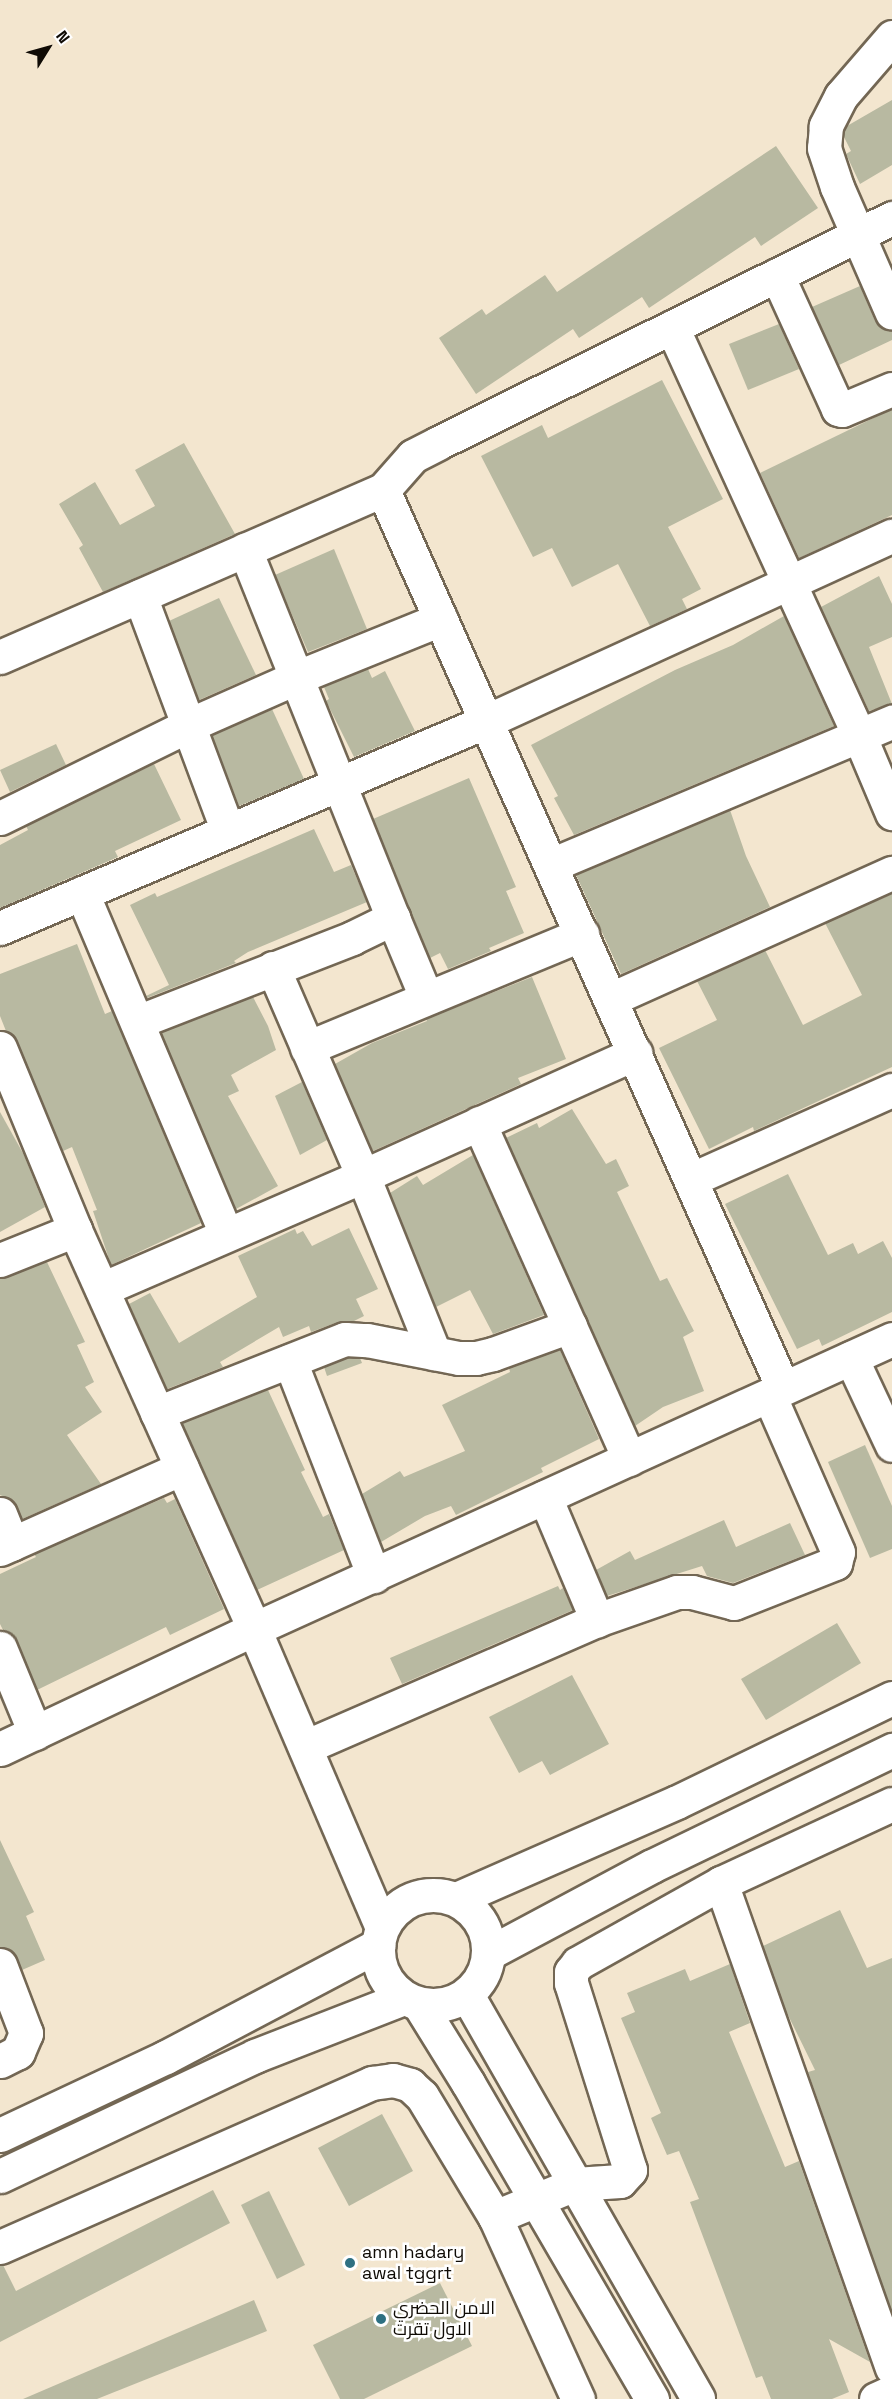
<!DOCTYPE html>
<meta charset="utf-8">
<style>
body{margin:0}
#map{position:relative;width:892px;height:2399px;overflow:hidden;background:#f3e6cf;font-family:"Space Grotesk",Cairo,sans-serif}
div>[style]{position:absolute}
.building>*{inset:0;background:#b8b9a1}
.roads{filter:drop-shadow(2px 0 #736754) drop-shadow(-2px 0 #736754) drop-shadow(0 2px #736754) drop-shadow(0 -2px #736754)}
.minor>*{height:33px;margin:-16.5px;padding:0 16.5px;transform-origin:16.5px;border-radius:16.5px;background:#fff}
.major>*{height:33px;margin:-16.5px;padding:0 16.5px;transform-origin:16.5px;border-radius:16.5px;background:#fff}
.highway>*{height:33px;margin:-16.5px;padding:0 16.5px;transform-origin:16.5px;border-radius:16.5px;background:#fff}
.highway>.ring{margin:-16.5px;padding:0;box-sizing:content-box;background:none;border:33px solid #fff;border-radius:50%}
.dots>*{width:16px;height:16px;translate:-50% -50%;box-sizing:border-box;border:3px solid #fff;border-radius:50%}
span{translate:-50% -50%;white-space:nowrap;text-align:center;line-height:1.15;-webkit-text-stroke:5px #fff;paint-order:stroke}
.poi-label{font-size:18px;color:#0f0b05}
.left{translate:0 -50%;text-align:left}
.north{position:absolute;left:18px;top:18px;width:60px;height:60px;-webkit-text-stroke:4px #fff;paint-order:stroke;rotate:53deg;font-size:16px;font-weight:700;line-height:24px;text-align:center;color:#0f0b05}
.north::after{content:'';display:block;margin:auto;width:21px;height:27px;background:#0f0b05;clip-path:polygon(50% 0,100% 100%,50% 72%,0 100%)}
</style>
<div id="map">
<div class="building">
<div style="clip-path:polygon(892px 100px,892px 165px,860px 184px,846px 154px,851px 151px,844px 137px,844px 131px,847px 126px)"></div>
<div style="clip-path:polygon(776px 146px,818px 208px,761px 246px,755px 237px,649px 308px,642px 297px,579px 338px,573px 329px,476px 394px,439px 338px,482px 309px,486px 315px,545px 275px,557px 292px)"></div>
<div style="clip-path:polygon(860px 286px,875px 321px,881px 328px,892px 331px,892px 340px,839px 365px,812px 307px)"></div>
<div style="clip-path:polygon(779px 324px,799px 369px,748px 390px,729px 344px)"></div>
<div style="clip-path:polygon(662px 380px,723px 499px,668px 527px,701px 589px,682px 599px,687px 609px,650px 626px,618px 564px,572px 587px,552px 548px,533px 557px,481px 456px,542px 425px,548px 438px)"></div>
<div style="clip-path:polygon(892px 409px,892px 515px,799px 558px,760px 473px)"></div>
<div style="clip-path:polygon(184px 443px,235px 534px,103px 592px,79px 548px,83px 545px,59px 504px,95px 482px,120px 525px,155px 506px,135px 470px)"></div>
<div style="clip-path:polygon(334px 549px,367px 629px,308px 652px,275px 575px)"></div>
<div style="clip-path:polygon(879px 576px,892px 604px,892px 637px,869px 647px,892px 704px,869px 711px,821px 607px)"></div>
<div style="clip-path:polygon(219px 598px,256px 675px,199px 700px,169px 621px)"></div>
<div style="clip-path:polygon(784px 616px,834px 726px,574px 835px,554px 798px,558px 796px,531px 745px,675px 670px,733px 645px)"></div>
<div style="clip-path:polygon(368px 669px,372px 678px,385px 671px,415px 731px,354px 757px,326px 701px,329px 699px,324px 687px)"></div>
<div style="clip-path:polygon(272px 709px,304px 779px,239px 806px,212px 735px)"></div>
<div style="clip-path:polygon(56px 744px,66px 765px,10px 792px,0 770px)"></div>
<div style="clip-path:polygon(154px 764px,181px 820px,115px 851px,118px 857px,0 908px,0 845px,28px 830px,26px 826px)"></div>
<div style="clip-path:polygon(469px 778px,516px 887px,506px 891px,524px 933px,489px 948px,491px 951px,448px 969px,440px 953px,430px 958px,373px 819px)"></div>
<div style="clip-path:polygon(730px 810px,746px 856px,770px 907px,621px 974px,576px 875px)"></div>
<div style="clip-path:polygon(314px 829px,334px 872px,351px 865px,367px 902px,248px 952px,234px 961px,236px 963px,147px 998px,146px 996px,169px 985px,130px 905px,155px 893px,157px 897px)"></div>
<div style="clip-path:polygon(892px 894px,892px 1067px,754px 1131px,753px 1127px,709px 1149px,659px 1048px,717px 1020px,697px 981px,765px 950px,803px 1025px,862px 995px,825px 923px)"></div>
<div style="clip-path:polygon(77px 944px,105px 1014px,112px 1011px,201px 1223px,111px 1265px,93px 1211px,97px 1210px,72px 1147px,63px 1151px,17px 1041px,6px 1031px,0 1016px,0 974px)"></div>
<div style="clip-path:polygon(532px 977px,566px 1059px,518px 1078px,521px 1084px,373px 1151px,335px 1064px,372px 1043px,427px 1021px,426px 1019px)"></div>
<div style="clip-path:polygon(253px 997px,268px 1026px,276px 1050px,231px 1075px,239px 1091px,228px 1096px,278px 1186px,236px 1209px,161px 1033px)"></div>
<div style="clip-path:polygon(302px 1082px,327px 1140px,300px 1155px,275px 1096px)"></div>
<div style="clip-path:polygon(572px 1109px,606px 1164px,616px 1159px,629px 1186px,617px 1192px,660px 1281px,667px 1278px,694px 1331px,683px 1337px,704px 1391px,663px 1407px,635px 1426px,506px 1138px,537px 1123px,539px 1128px)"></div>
<div style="clip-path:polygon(0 1112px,24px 1155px,45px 1207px,0 1232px)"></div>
<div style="clip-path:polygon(473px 1155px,544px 1315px,493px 1334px,470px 1290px,436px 1307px,390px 1193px,417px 1176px,423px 1185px)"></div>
<div style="clip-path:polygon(788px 1174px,828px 1255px,853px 1243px,858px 1254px,883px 1241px,892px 1258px,892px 1312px,822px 1346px,819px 1339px,797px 1349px,725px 1204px)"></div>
<div style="clip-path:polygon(349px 1228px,378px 1289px,356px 1299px,364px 1316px,354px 1321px,338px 1322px,311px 1332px,309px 1326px,283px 1337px,279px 1327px,220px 1362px,223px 1367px,167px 1389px,129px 1304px,150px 1293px,179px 1343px,257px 1297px,238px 1256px,295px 1229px,297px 1234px,303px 1231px,312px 1246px)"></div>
<div style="clip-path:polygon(47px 1262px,85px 1342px,77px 1345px,94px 1382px,85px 1387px,102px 1412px,67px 1435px,101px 1484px,22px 1519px,12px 1500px,0 1495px,0 1278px)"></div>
<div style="clip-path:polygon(560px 1350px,599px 1439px,541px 1468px,543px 1472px,456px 1515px,451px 1506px,425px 1516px,381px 1542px,362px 1494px,400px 1471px,404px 1477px,465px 1451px,442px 1405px,510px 1372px,509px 1368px)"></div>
<div style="clip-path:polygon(348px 1358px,360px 1358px,362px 1363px,327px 1376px,324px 1367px)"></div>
<div style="clip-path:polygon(268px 1390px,305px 1470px,301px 1472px,323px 1517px,329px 1514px,344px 1550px,257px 1590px,182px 1423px)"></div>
<div style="clip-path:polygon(865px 1445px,892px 1506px,892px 1549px,870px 1558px,828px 1462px)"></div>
<div style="clip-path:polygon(164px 1498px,167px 1503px,175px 1499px,224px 1609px,170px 1635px,166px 1627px,37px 1690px,17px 1641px,12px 1634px,3px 1630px,0 1624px,0 1574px,36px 1557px,34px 1554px)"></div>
<div style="clip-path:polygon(724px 1520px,736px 1547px,790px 1523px,805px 1555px,733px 1583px,707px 1576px,702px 1566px,607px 1596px,596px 1570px,630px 1551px,635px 1560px)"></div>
<div style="clip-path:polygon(558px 1586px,560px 1590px,563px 1588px,573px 1610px,402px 1684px,390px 1658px)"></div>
<div style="clip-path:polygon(837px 1623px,861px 1663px,766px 1720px,741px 1679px)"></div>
<div style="clip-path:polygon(572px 1675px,609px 1744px,550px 1775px,542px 1761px,519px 1773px,489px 1717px)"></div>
<div style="clip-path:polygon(0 1840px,34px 1912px,26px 1916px,45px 1960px,22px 1970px,12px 1951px,0 1947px)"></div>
<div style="clip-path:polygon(840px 1910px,867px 1968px,892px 1958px,892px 2312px,808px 2072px,815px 2070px,785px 2009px,763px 1946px)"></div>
<div style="clip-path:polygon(730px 1964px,750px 2023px,729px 2032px,785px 2167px,799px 2161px,870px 2362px,829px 2339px,849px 2392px,832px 2399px,771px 2399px,762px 2376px,756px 2378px,690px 2202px,699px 2199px,679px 2151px,667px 2155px,651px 2118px,661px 2113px,621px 2018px,635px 2012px,627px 1993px,685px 1969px,690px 1981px)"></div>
<div style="clip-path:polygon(382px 2114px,413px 2171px,349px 2206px,318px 2148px)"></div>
<div style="clip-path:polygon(213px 2190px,230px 2223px,0 2342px,0 2265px,3px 2265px,16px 2291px)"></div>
<div style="clip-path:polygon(269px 2191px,305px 2265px,277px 2279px,241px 2205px)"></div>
<div style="clip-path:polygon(440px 2283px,472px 2346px,364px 2399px,340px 2399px,313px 2345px)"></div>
<div style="clip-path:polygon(254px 2300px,267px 2331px,97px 2399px,23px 2399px)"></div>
</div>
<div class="roads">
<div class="minor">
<div style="left:892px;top:37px;width:78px;rotate:130.8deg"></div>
<div style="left:841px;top:96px;width:34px;rotate:117deg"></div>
<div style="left:826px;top:126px;width:22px;rotate:95deg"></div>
<div style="left:824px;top:148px;width:41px;rotate:71.6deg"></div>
<div style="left:837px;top:187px;width:137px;rotate:66.4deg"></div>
<div style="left:777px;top:275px;width:147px;rotate:65.5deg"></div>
<div style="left:838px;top:409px;width:4px;rotate:14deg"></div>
<div style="left:842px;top:410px;width:54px;rotate:-22.8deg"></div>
<div style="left:672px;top:327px;width:449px;rotate:65.4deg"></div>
<div style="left:859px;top:735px;width:85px;rotate:67.1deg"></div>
<div style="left:140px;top:596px;width:251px;rotate:69.5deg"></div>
<div style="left:0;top:657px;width:418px;rotate:-23.6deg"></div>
<div style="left:0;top:818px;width:211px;rotate:-26.2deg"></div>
<div style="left:189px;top:725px;width:116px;rotate:-23.9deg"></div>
<div style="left:295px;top:678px;width:157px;rotate:-22deg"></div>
<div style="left:551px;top:865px;width:370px;rotate:-22.8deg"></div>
<div style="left:82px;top:893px;width:370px;rotate:67.1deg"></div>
<div style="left:393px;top:918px;width:86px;rotate:67.3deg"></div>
<div style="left:0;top:928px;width:529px;rotate:-23.03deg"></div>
<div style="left:487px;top:721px;width:445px;rotate:-24.6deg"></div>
<div style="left:273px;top:968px;width:227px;rotate:66.6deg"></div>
<div style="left:363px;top:1176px;width:191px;rotate:68.1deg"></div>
<div style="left:611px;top:999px;width:308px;rotate:-24.2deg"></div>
<div style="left:137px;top:1022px;width:231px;rotate:-21.3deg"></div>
<div style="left:352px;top:938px;width:46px;rotate:-26deg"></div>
<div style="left:393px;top:918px;width:397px;rotate:-111.9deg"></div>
<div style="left:0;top:1048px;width:197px;rotate:67.6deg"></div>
<div style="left:75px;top:1230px;width:437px;rotate:65.8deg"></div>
<div style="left:254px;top:1629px;width:324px;rotate:66.8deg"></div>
<div style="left:307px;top:1048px;width:298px;rotate:-22.5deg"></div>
<div style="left:479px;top:1123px;width:368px;rotate:65.9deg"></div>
<div style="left:692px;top:1179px;width:219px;rotate:-24deg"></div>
<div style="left:0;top:1260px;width:81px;rotate:-21.8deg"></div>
<div style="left:102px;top:1289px;width:284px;rotate:-23.4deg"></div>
<div style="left:363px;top:1176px;width:299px;rotate:-24.3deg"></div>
<div style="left:851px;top:1358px;width:96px;rotate:64.8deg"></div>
<div style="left:290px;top:1361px;width:231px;rotate:68.7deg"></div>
<div style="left:783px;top:1388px;width:983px;rotate:-114.01deg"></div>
<div style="left:383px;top:490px;width:45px;rotate:-48.6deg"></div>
<div style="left:413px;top:456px;width:28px;rotate:-27deg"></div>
<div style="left:438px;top:443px;width:507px;rotate:-26.36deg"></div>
<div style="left:157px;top:1413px;width:202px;rotate:-21.5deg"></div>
<div style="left:345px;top:1339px;width:22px;rotate:3deg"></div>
<div style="left:367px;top:1340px;width:94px;rotate:11.1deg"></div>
<div style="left:459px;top:1358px;width:17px"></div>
<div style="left:476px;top:1358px;width:17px;rotate:-13deg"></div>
<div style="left:493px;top:1354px;width:82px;rotate:-20deg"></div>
<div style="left:545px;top:1497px;width:134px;rotate:67.1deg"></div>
<div style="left:0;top:1514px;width:32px;rotate:68deg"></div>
<div style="left:0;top:1549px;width:199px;rotate:-24deg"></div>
<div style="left:0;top:1648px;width:92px;rotate:67.6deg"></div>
<div style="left:305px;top:1747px;width:318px;rotate:-23.5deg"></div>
<div style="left:597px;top:1620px;width:85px;rotate:-19.3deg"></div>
<div style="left:677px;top:1592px;width:15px"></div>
<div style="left:692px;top:1592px;width:43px;rotate:14.7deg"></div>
<div style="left:734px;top:1603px;width:109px;rotate:-21.6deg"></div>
<div style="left:835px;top:1563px;width:11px;rotate:-75deg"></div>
<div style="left:838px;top:1552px;width:171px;rotate:-113.7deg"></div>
<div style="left:0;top:1749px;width:281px;rotate:-25.3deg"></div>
<div style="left:254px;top:1629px;width:701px;rotate:-24.44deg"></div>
<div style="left:721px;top:1883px;width:514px;rotate:70.58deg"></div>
<div style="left:0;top:1965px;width:73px;rotate:69.1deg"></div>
<div style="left:26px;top:2033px;width:21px;rotate:113deg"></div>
<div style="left:18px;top:2052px;width:20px;rotate:153deg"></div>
<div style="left:495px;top:2217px;width:200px;rotate:65.5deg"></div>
<div style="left:0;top:2247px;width:407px;rotate:-23.8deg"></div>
<div style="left:372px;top:2083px;width:21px;rotate:-8deg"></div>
<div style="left:393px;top:2080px;width:18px;rotate:16deg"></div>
<div style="left:410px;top:2085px;width:16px;rotate:43deg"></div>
<div style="left:422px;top:2096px;width:141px;rotate:58.9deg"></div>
<div style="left:495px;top:2217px;width:87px;rotate:-22.4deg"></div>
<div style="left:575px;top:2184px;width:45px;rotate:-3.8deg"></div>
<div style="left:620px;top:2181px;width:15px;rotate:-48deg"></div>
<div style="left:630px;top:2170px;width:196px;rotate:-107.5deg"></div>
<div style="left:571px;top:1983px;width:11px;rotate:-90deg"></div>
<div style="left:571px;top:1972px;width:11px;rotate:-52deg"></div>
<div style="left:578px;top:1963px;width:164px;rotate:-29.2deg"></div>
<div style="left:721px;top:1883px;width:188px;rotate:-24.8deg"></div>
<div style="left:876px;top:2399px;width:17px;rotate:-24deg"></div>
</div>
<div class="major">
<div style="left:467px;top:1995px;width:465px;rotate:60.2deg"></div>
<div style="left:419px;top:2004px;width:93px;rotate:58.2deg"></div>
<div style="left:468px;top:2083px;width:366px;rotate:59.8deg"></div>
</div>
<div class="highway">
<div class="ring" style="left:378px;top:1895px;width:77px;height:77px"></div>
<div style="left:456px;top:1899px;width:241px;rotate:-23.7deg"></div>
<div style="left:677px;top:1802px;width:239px;rotate:-25.8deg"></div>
<div style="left:489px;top:1953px;width:185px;rotate:-28.1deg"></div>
<div style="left:652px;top:1866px;width:267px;rotate:-25.8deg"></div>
<div style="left:0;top:2135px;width:183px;rotate:-25.2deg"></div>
<div style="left:166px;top:2057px;width:240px;rotate:-27.8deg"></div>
<div style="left:0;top:2176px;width:282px;rotate:-25.2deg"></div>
<div style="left:255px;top:2056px;width:160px;rotate:-21.3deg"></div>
</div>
</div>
<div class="dots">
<div style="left:350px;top:2263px;background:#2e7082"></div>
<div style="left:381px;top:2319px;background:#2e7082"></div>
</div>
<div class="poi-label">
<span class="left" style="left:362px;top:2263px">amn hadary<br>awal tggrt</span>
<span class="left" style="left:393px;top:2319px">الامن الحضري<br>الاول تقرت</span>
</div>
<div class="north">N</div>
</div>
